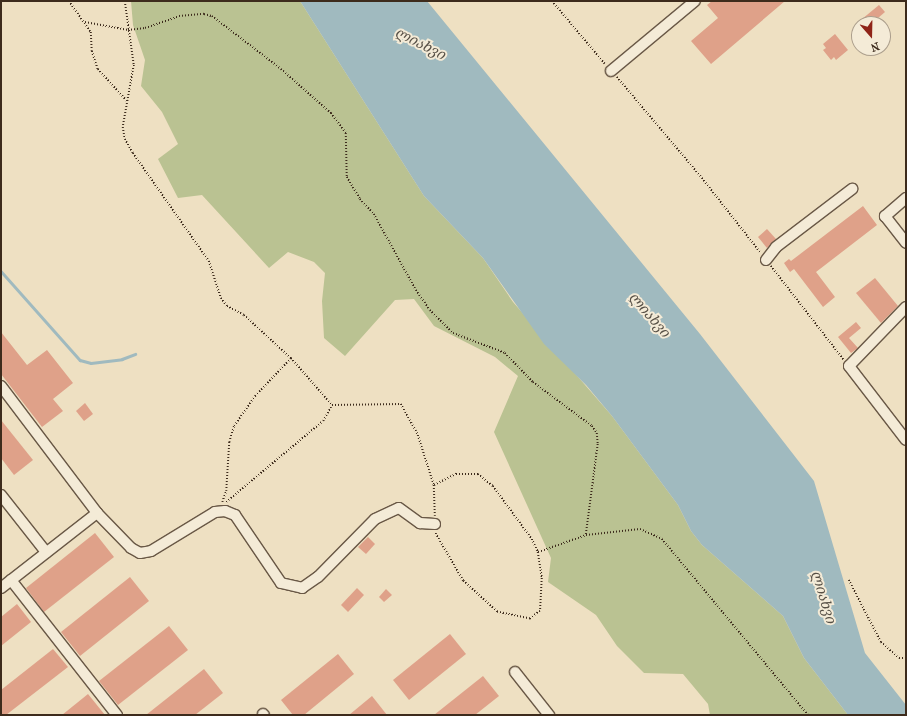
<!DOCTYPE html>
<meta charset="utf-8">
<style>
body{margin:0}
#map{position:relative;width:907px;height:716px;overflow:hidden;background:#eee0c2;font-family:"IM FELL French Canon","Noto Serif Georgian",serif}
div>[style]{position:absolute}
.green>*{inset:0;background:#bac292}
.water>*{inset:0;background:#a0babf}
.stream>*{height:2.5px;margin:-1.25px;padding:0 1.25px;transform-origin:1.25px;border-radius:1.25px;background:#a0babf}
.building>*{inset:0;background:#dfa189}
.path>*{height:1.5px;margin-top:-0.75px;transform-origin:0;background:repeating-linear-gradient(90deg,#3d2b1c 0 1px,transparent 0 3px)}
.roads{filter:drop-shadow(1px 0 #695846) drop-shadow(-1px 0 #695846) drop-shadow(0 1px #695846) drop-shadow(0 -1px #695846)}
.minor>*{height:10px;margin:-5px;padding:0 5px;transform-origin:5px;border-radius:5px;background:#f4ebd7}
span{translate:-50% -50%;white-space:nowrap;text-align:center;line-height:1.15;-webkit-text-stroke:4px #f4ebd7;paint-order:stroke}
.water-label{font-size:14px;color:#564f45;font-style:italic}
.frame{position:absolute;inset:0;border:2px solid #3d2b1c;pointer-events:none}
.north{position:absolute;left:851px;top:16px;width:40px;height:40px;box-sizing:border-box;background:#f4ebd7;border:1px solid #ab9e8c;border-radius:50%;rotate:160deg;font-size:11px;font-weight:700;line-height:16px;text-align:center;color:#3d2b1c}
.north::after{content:'';display:block;margin:auto;width:14px;height:18px;background:#8f2418;clip-path:polygon(50% 0,100% 100%,50% 72%,0 100%)}
</style>
<div id="map">
<div class="green">
<div style="clip-path:polygon(131px 1px,300px 1px,424px 196px,483px 258px,513px 302px,612px 416px,678px 505px,691px 531px,702px 545px,783px 616px,804px 658px,848px 715px,710px 715px,708px 704px,683px 674px,644px 673px,617px 646px,596px 615px,548px 582px,551px 558px,494px 432px,518px 376px,495px 357px,434px 326px,414px 299px,395px 300px,345px 356px,324px 338px,322px 301px,325px 273px,314px 262px,288px 252px,269px 268px,202px 195px,178px 198px,158px 159px,178px 144px,162px 112px,141px 86px,145px 60px,133px 25px)"></div>
</div>
<div class="water">
<div style="clip-path:polygon(300px 1px,427px 1px,700px 334px,814px 481px,865px 653px,906px 705px,906px 715px,848px 715px,804px 658px,783px 616px,702px 545px,691px 531px,678px 505px,612px 416px,586px 385px,544px 344px,483px 258px,424px 196px)"></div>
</div>
<div class="stream">
<div style="left:1px;top:271px;width:119px;rotate:48.4deg"></div>
<div style="left:80px;top:360px;width:11px;rotate:15deg"></div>
<div style="left:91px;top:363px;width:31px;rotate:-7deg"></div>
<div style="left:122px;top:359px;width:14px;rotate:-21deg"></div>
</div>
<div class="building">
<div style="clip-path:polygon(712px 1px,785px 1px,711px 64px,691px 41px,718px 18px,707px 5px)"></div>
<div style="clip-path:polygon(879px 5px,885px 12px,871px 24px,856px 24px)"></div>
<div style="clip-path:polygon(835px 34px,848px 50px,836px 60px,834px 57px,831px 60px,823px 50px,826px 48px,823px 44px)"></div>
<div style="clip-path:polygon(863px 206px,877px 225px,816px 272px,835px 297px,823px 307px,794px 269px,790px 272px,784px 263px,789px 259px,791px 261px)"></div>
<div style="clip-path:polygon(767px 229px,776px 239px,767px 248px,758px 237px)"></div>
<div style="clip-path:polygon(875px 278px,898px 306px,881px 323px,856px 293px)"></div>
<div style="clip-path:polygon(856px 322px,861px 328px,849px 338px,858px 348px,851px 353px,838px 337px)"></div>
<div style="clip-path:polygon(1px 332px,27px 365px,47px 350px,73px 383px,53px 399px,63px 411px,42px 427px,1px 374px)"></div>
<div style="clip-path:polygon(85px 403px,93px 414px,84px 421px,76px 411px)"></div>
<div style="clip-path:polygon(1px 420px,33px 460px,14px 475px,1px 458px)"></div>
<div style="clip-path:polygon(95px 533px,114px 557px,44px 612px,26px 588px)"></div>
<div style="clip-path:polygon(368px 537px,375px 544px,366px 554px,358px 547px)"></div>
<div style="clip-path:polygon(130px 577px,149px 601px,80px 656px,61px 632px)"></div>
<div style="clip-path:polygon(357px 588px,364px 595px,348px 612px,341px 605px)"></div>
<div style="clip-path:polygon(386px 589px,392px 595px,384px 602px,379px 597px)"></div>
<div style="clip-path:polygon(17px 604px,31px 622px,1px 646px,1px 617px)"></div>
<div style="clip-path:polygon(169px 626px,188px 650px,118px 705px,99px 681px)"></div>
<div style="clip-path:polygon(450px 634px,466px 654px,409px 700px,393px 680px)"></div>
<div style="clip-path:polygon(53px 649px,68px 667px,6px 715px,1px 715px,1px 690px)"></div>
<div style="clip-path:polygon(338px 654px,354px 674px,304px 715px,293px 715px,281px 700px)"></div>
<div style="clip-path:polygon(204px 669px,223px 693px,195px 715px,146px 715px)"></div>
<div style="clip-path:polygon(483px 676px,499px 696px,475px 715px,434px 715px)"></div>
<div style="clip-path:polygon(88px 694px,105px 715px,62px 715px)"></div>
<div style="clip-path:polygon(372px 696px,387px 715px,349px 715px)"></div>
</div>
<div class="path">
<div style="left:69px;top:1px;width:38px;rotate:55deg"></div>
<div style="left:91px;top:32px;width:19px;rotate:87deg"></div>
<div style="left:92px;top:51px;width:19px;rotate:72deg"></div>
<div style="left:98px;top:69px;width:43px;rotate:47.8deg"></div>
<div style="left:125px;top:1px;width:65px;rotate:82deg"></div>
<div style="left:134px;top:65px;width:63px;rotate:100.1deg"></div>
<div style="left:123px;top:127px;width:12px;rotate:81deg"></div>
<div style="left:125px;top:139px;width:16px;rotate:60deg"></div>
<div style="left:133px;top:153px;width:132px;rotate:54.9deg"></div>
<div style="left:209px;top:261px;width:39px;rotate:72deg"></div>
<div style="left:221px;top:298px;width:10px;rotate:53deg"></div>
<div style="left:227px;top:306px;width:19px;rotate:28deg"></div>
<div style="left:244px;top:315px;width:64px;rotate:42.5deg"></div>
<div style="left:291px;top:358px;width:62px;rotate:48.9deg"></div>
<div style="left:332px;top:405px;width:69px;rotate:-0.8deg"></div>
<div style="left:401px;top:404px;width:35px;rotate:61deg"></div>
<div style="left:418px;top:435px;width:52px;rotate:72.3deg"></div>
<div style="left:434px;top:485px;width:31px;rotate:88deg"></div>
<div style="left:552px;top:1px;width:82px;rotate:49.9deg"></div>
<div style="left:85px;top:22px;width:44px;rotate:10.5deg"></div>
<div style="left:128px;top:30px;width:17px;rotate:-7deg"></div>
<div style="left:145px;top:28px;width:36px;rotate:-19deg"></div>
<div style="left:179px;top:16px;width:25px;rotate:-5deg"></div>
<div style="left:204px;top:14px;width:8px;rotate:14deg"></div>
<div style="left:212px;top:16px;width:87px;rotate:37.5deg"></div>
<div style="left:281px;top:69px;width:67px;rotate:41.3deg"></div>
<div style="left:331px;top:113px;width:25px;rotate:53deg"></div>
<div style="left:346px;top:133px;width:44px;rotate:88.7deg"></div>
<div style="left:347px;top:177px;width:26px;rotate:59deg"></div>
<div style="left:360px;top:199px;width:21px;rotate:47deg"></div>
<div style="left:374px;top:214px;width:87px;rotate:61.1deg"></div>
<div style="left:416px;top:290px;width:24px;rotate:55deg"></div>
<div style="left:430px;top:310px;width:33px;rotate:45deg"></div>
<div style="left:453px;top:333px;width:56px;rotate:21deg"></div>
<div style="left:505px;top:353px;width:40px;rotate:46deg"></div>
<div style="left:533px;top:382px;width:74px;rotate:36.7deg"></div>
<div style="left:592px;top:426px;width:9px;rotate:54deg"></div>
<div style="left:597px;top:433px;width:11px;rotate:85deg"></div>
<div style="left:598px;top:444px;width:92px;rotate:97.5deg"></div>
<div style="left:617px;top:77px;width:132px;rotate:49.9deg"></div>
<div style="left:702px;top:178px;width:94px;rotate:51.9deg"></div>
<div style="left:771px;top:266px;width:119px;rotate:52.2deg"></div>
<div style="left:434px;top:485px;width:25px;rotate:-27deg"></div>
<div style="left:456px;top:474px;width:22px"></div>
<div style="left:478px;top:474px;width:19px;rotate:39deg"></div>
<div style="left:493px;top:486px;width:66px;rotate:53.7deg"></div>
<div style="left:532px;top:539px;width:14px;rotate:65deg"></div>
<div style="left:538px;top:552px;width:26px;rotate:81deg"></div>
<div style="left:542px;top:578px;width:33px;rotate:93deg"></div>
<div style="left:540px;top:611px;width:13px;rotate:141deg"></div>
<div style="left:530px;top:619px;width:34px;rotate:-168deg"></div>
<div style="left:497px;top:612px;width:46px;rotate:-137.6deg"></div>
<div style="left:463px;top:581px;width:56px;rotate:-120.3deg"></div>
<div style="left:222px;top:502px;width:12px;rotate:-70deg"></div>
<div style="left:226px;top:491px;width:49px;rotate:-86.5deg"></div>
<div style="left:229px;top:442px;width:17px;rotate:-73deg"></div>
<div style="left:234px;top:426px;width:37px;rotate:-55deg"></div>
<div style="left:255px;top:396px;width:52px;rotate:-46.5deg"></div>
<div style="left:226px;top:502px;width:126px;rotate:-39.9deg"></div>
<div style="left:323px;top:421px;width:18px;rotate:-61deg"></div>
<div style="left:538px;top:552px;width:51px;rotate:-19.5deg"></div>
<div style="left:586px;top:535px;width:54px;rotate:-6.3deg"></div>
<div style="left:640px;top:529px;width:24px;rotate:24deg"></div>
<div style="left:662px;top:539px;width:229px;rotate:50.3deg"></div>
<div style="left:849px;top:580px;width:70px;rotate:62.7deg"></div>
<div style="left:881px;top:642px;width:24px;rotate:42deg"></div>
<div style="left:899px;top:658px;width:7px"></div>
</div>
<div class="roads">
<div class="minor">
<div style="left:611px;top:71px;width:109px;rotate:-39.8deg"></div>
<div style="left:906px;top:198px;width:28px;rotate:139deg"></div>
<div style="left:885px;top:216px;width:34px;rotate:52deg"></div>
<div style="left:766px;top:260px;width:16px;rotate:-52deg"></div>
<div style="left:776px;top:247px;width:96px;rotate:-37.3deg"></div>
<div style="left:906px;top:307px;width:82px;rotate:134deg"></div>
<div style="left:849px;top:366px;width:93px;rotate:52.4deg"></div>
<div style="left:1px;top:386px;width:159px;rotate:52.9deg"></div>
<div style="left:97px;top:513px;width:49px;rotate:45.8deg"></div>
<div style="left:131px;top:548px;width:10px;rotate:29deg"></div>
<div style="left:140px;top:553px;width:11px;rotate:-10deg"></div>
<div style="left:151px;top:551px;width:75px;rotate:-31.4deg"></div>
<div style="left:215px;top:512px;width:10px;rotate:-6deg"></div>
<div style="left:225px;top:511px;width:11px;rotate:22deg"></div>
<div style="left:235px;top:515px;width:82px;rotate:55.9deg"></div>
<div style="left:281px;top:583px;width:22px;rotate:13deg"></div>
<div style="left:302px;top:588px;width:19px;rotate:-35deg"></div>
<div style="left:318px;top:577px;width:81px;rotate:-45.5deg"></div>
<div style="left:375px;top:519px;width:26px;rotate:-25deg"></div>
<div style="left:399px;top:508px;width:26px;rotate:36deg"></div>
<div style="left:420px;top:523px;width:15px;rotate:4deg"></div>
<div style="left:1px;top:495px;width:73px;rotate:51.7deg"></div>
<div style="left:11px;top:580px;width:172px;rotate:51.9deg"></div>
<div style="left:1px;top:588px;width:122px;rotate:-38deg"></div>
<div style="left:515px;top:672px;width:55px;rotate:51.7deg"></div>
<div style="left:263px;top:714px;width:1px;rotate:45deg"></div>
</div>
</div>
<div class="water-label">
<span style="left:420px;top:44px;rotate:27deg">ლიახვი</span>
<span style="left:649px;top:315px;rotate:49deg">ლიახვი</span>
<span style="left:823px;top:597px;rotate:73deg">ლიახვი</span>
</div>
<div class="frame"></div>
<div class="north">N</div>
</div>
